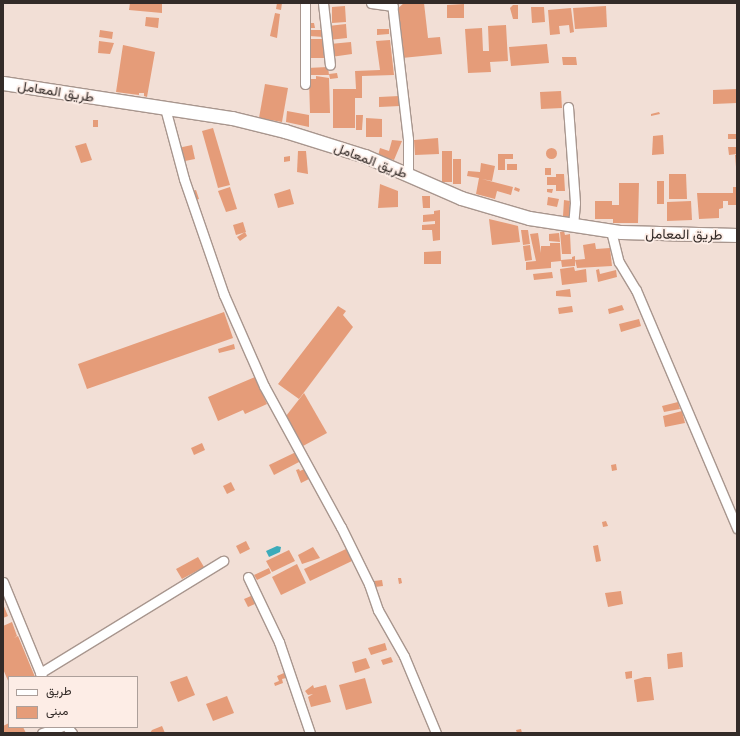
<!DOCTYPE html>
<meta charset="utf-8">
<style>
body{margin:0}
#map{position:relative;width:740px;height:736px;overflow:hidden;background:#f2dfd6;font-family:Mulish,Vazirmatn,sans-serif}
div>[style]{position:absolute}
.water>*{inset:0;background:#3cabba}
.building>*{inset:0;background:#e59c79}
.round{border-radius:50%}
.roads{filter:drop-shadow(1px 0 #a8968e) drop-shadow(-1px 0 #a8968e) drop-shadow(0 1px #a8968e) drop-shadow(0 -1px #a8968e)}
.minor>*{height:9px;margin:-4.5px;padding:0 4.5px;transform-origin:4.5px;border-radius:4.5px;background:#fff}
.secondary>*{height:13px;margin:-6.5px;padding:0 6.5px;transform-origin:6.5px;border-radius:6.5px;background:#fff}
span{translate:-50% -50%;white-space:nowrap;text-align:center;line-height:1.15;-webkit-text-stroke:3.5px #fdede6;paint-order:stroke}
.street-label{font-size:14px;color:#332b28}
.frame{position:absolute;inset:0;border:4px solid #332b28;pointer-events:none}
.legend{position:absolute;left:8px;top:676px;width:130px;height:52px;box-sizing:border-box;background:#fdede6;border:1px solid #ac9f9a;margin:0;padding:5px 7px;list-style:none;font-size:12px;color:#332b28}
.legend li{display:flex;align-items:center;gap:8px;height:20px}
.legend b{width:20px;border:1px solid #ac9f9a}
</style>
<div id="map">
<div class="water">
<div style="clip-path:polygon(277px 546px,281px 547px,280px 552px,269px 557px,266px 551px)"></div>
</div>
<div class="building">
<div style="clip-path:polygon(130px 3px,162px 3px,162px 13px,129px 10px)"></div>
<div style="clip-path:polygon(277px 3px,282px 3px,281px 10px,276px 9px)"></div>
<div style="clip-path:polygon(404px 3px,424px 3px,428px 38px,440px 37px,442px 54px,402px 58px,397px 9px)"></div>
<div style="clip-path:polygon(464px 4px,464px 18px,447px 18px,447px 5px)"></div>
<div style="clip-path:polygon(513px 5px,518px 5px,518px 19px,513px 19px,510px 8px)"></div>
<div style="clip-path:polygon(345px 6px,346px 22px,332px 23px,332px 7px)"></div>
<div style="clip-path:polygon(606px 6px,607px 27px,575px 29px,573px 8px)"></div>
<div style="clip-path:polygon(531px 7px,544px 7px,545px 22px,532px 23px)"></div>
<div style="clip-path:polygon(571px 8px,574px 32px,570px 33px,569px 25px,559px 26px,560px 34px,550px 35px,548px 10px)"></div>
<div style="clip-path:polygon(275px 13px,280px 14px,277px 38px,270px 36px)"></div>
<div style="clip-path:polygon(146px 17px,159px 18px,158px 28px,145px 26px)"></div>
<div style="clip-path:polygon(309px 23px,314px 23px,315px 28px,309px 28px)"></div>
<div style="clip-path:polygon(346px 24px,347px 38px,329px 40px,328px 26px)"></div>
<div style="clip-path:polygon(506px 25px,508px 61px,490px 62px,491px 72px,468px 73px,465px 29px,482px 28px,483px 51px,489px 51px,488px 26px)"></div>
<div style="clip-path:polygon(377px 29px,389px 29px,389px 34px,377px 35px)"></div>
<div style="clip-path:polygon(100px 30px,113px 32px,112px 39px,99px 37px)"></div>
<div style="clip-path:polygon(309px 30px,324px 30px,324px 37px,309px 36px)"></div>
<div style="clip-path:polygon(309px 39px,323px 39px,324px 58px,309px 58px)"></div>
<div style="clip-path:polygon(390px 40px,394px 75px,362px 76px,362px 98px,355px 98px,355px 128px,333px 128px,333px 89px,356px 89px,355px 71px,380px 70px,376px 41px)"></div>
<div style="clip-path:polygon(99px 41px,114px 43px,110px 54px,98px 53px)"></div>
<div style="clip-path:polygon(351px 42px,352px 54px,331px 57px,330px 44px)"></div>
<div style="clip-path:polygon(547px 44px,549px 63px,511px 66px,509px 47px)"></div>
<div style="clip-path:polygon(123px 45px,155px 52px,147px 97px,144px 96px,144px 93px,139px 93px,139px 95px,116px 92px)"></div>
<div style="clip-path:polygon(562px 57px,576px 57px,577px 65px,563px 65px)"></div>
<div style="clip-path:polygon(328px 67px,329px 75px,308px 75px,307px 68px)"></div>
<div style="clip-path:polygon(337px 73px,338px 78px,330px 79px,329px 74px)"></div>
<div style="clip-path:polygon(316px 76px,329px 78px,330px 113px,310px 113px,309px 79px,316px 79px)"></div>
<div style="clip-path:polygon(265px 84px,288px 88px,282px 122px,259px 118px)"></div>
<div style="clip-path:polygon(737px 89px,737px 103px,713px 104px,713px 90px)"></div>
<div style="clip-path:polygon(561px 91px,562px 108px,541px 109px,540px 92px)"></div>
<div style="clip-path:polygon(399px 96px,400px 106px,379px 107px,379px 97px)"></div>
<div style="clip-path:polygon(287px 111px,309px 115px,309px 127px,286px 122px)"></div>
<div style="clip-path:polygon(659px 112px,660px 114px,651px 116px,651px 114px)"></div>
<div style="clip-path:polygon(356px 115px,363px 115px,362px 130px,356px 130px)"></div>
<div style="clip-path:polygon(366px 118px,382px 119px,382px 137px,366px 137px)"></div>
<div style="clip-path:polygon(93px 120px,98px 120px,98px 127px,93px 127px)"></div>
<div style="clip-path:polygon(213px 128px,230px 185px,218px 188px,202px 131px)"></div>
<div style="clip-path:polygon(728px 134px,737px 134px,737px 139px,728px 139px)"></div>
<div style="clip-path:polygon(663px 135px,664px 154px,652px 155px,653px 136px)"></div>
<div style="clip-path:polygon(438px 138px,439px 154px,415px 155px,414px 140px)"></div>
<div style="clip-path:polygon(392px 140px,402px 141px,394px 160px,378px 156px,380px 148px,389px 151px)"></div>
<div style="clip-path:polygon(86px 143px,92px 160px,81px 163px,75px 146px)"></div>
<div style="clip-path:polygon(192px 145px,195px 159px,180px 162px,178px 148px)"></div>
<div style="clip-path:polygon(728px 147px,737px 147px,737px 154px,729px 155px)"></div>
<div class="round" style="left:545.5px;top:147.5px;width:11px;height:11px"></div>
<div style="clip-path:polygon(298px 151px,306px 151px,308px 174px,297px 172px)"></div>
<div style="clip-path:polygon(442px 151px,452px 151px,452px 182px,442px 182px)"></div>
<div style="clip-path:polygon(498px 154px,513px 154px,513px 159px,505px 159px,505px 170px,498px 170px)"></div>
<div style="clip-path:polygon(735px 155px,737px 155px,737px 167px,736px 167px)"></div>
<div style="clip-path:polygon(290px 156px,290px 161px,284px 162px,284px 157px)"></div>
<div style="clip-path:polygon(453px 159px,461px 159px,461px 184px,453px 184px)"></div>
<div style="clip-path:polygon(481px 163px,495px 166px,492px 181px,482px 179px,513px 187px,511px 195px,497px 191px,495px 199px,476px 194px,479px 178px,467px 176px,468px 171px,480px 172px)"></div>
<div style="clip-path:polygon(507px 164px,517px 164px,517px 170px,507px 170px)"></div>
<div style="clip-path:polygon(545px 168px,551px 168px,551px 175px,545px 175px)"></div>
<div style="clip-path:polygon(556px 174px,564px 174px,565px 191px,556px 191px,556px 185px,547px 185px,547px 177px,556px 177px)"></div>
<div style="clip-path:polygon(669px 174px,686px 174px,687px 199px,669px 199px)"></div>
<div style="clip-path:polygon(657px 181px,664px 181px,664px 204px,657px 204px)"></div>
<div style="clip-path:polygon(619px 183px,639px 183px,638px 223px,613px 223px,613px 219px,595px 219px,595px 201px,612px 201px,612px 205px,619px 205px)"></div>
<div style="clip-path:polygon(380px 184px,398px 191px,398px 207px,378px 208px)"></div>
<div style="clip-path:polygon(230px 187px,237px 209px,226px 212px,218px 191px)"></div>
<div style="clip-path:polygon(515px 187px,520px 189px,519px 192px,514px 190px)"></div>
<div style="clip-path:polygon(733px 187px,737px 187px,736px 205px,728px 205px,728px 201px,723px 201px,723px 208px,719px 209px,719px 218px,699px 219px,697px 193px,733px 193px)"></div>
<div style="clip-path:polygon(290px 189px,294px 204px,278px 208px,274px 194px)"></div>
<div style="clip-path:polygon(547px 189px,553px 189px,552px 193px,547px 192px)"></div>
<div style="clip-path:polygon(196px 190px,199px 199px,195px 200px,192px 191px)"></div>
<div style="clip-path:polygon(422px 196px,430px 196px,430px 208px,423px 208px)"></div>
<div style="clip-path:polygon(548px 197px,559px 199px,557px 207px,547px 205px)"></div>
<div style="clip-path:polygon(564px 200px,570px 201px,569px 217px,563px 216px)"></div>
<div style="clip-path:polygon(691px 201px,692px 220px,667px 221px,667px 202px)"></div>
<div style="clip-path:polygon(440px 210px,440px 240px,433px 241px,432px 230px,422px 230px,422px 225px,435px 224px,435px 221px,423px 222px,423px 215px,434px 214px,434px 211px)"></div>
<div style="clip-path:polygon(489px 219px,518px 226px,520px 242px,492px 245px)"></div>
<div style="clip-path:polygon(243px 222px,246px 232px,236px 235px,233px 225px)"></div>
<div style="clip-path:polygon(521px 230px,528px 230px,530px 244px,523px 245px)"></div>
<div style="clip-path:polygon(564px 231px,565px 235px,570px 234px,571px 254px,562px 254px,560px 232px)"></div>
<div style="clip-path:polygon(245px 232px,247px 236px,240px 241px,237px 237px)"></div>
<div style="clip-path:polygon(538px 233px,541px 253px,541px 246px,550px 246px,550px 243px,560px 243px,561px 261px,551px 262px,551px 268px,526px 270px,526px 262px,536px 261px,530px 234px)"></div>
<div style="clip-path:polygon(559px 233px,560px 242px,549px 241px,549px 234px)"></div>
<div style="clip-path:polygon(595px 243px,596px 249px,610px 248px,612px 266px,577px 268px,575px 260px,585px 259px,583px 245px)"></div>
<div style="clip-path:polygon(530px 245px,532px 260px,525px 261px,523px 246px)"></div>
<div style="clip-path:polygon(441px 251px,441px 264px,424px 264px,424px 252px)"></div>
<div style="clip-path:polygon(575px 256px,575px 266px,562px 267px,561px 260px,572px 259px,572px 257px)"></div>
<div style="clip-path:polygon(574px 267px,575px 271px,586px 269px,587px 282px,562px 285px,560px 269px)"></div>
<div style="clip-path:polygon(599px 269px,600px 274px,616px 270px,617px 277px,598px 282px,596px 270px)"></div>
<div style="clip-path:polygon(552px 272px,553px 278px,534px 280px,533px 274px)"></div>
<div style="clip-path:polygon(570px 289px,571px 297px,556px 296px,556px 291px)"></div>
<div style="clip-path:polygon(622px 305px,624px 310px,609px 314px,608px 309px)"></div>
<div style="clip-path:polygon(338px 306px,346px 311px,343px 315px,353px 327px,299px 399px,278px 384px)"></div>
<div style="clip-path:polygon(572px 306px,573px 312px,559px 314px,558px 308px)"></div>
<div style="clip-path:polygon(224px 312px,233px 338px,87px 389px,78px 364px)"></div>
<div style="clip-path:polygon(639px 319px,641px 326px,621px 332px,619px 324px)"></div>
<div style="clip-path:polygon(234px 344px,235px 349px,219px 353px,218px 349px)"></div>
<div style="clip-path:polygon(255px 377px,267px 404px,245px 414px,243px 410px,218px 421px,208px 397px)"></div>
<div style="clip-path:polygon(304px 393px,327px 433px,303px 446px,286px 416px)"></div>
<div style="clip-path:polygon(678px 402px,680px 409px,664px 412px,662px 406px)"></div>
<div style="clip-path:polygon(682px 411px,685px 423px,665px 427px,663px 416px)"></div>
<div style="clip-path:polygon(202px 443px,205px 450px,194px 455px,191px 448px)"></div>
<div style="clip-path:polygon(296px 452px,301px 461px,274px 475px,269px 465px)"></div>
<div style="clip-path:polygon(616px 464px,617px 470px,612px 471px,611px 465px)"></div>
<div style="clip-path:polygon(299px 469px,300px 471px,304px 469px,311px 478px,301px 483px,296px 470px)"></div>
<div style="clip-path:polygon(231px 482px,235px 490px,227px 494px,223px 486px)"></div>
<div style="clip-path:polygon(606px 521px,608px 526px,603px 527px,602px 522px)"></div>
<div style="clip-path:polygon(246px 541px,250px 549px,240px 554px,236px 546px)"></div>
<div style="clip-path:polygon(598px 545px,601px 561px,596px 562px,593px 546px)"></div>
<div style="clip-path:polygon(313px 547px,320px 558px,302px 564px,298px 555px)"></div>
<div style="clip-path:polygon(346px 549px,352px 561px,310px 581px,304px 569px)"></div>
<div style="clip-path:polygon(289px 550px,295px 561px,272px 572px,266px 561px)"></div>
<div style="clip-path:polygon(198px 557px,204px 567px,182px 579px,176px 569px)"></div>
<div style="clip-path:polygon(297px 564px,306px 583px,281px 595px,272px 577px)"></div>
<div style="clip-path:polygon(269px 568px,271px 573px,257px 580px,254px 575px)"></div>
<div style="clip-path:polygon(398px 578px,401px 578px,402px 583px,399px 584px)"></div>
<div style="clip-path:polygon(382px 580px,383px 586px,375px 587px,374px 581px)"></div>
<div style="clip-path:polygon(621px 591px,623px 604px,608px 607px,605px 593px)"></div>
<div style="clip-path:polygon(251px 596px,255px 604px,248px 607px,244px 599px)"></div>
<div style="clip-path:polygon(3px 604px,8px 616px,3px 618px)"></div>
<div style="clip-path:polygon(12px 622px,17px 636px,14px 638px,18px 636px,35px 677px,9px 677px,9px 683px,3px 669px,3px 626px)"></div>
<div style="clip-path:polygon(385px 643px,387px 650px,371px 655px,368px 648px)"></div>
<div style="clip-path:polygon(682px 652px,683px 667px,668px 669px,667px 654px)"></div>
<div style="clip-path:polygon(391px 657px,393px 662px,383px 665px,381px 660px)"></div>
<div style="clip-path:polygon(366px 658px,370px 668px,355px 673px,352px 662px)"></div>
<div style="clip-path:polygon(632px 671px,632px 678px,626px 679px,625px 672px)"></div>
<div style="clip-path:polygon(284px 673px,286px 678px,282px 679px,283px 683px,275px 686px,274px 683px,279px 681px,277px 676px)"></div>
<div style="clip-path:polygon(187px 676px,195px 695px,178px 702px,170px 682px)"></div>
<div style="clip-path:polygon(645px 677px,651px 677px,654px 700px,637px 702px,634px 680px)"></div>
<div style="clip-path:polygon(365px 678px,372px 703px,346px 710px,339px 685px)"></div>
<div style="clip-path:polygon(313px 685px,314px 688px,326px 685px,331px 702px,311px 707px,308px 697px,313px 694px,308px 695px,305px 691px)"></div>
<div style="clip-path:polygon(227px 696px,234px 713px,213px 721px,206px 704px)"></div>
<div style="clip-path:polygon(9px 723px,9px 727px,23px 727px,26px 733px,3px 733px,3px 726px)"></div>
<div style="clip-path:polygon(162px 726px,165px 733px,150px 733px,152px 730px)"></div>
<div style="clip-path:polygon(521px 729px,522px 733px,517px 733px,516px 730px)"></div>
</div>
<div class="roads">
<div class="minor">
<div style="left:305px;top:3px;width:81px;rotate:90deg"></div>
<div style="left:323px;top:3px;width:62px;rotate:83.6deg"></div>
<div style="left:371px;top:3px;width:22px;rotate:8deg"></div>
<div style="left:392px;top:3px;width:137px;rotate:83.3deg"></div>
<div style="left:408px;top:139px;width:35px;rotate:90deg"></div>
<div style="left:568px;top:107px;width:96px;rotate:85.8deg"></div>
<div style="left:575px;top:203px;width:23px;rotate:95deg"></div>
<div style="left:165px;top:108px;width:73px;rotate:75deg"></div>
<div style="left:184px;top:179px;width:123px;rotate:71deg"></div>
<div style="left:224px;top:295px;width:99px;rotate:66.3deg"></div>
<div style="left:264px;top:386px;width:161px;rotate:61.4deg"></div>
<div style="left:341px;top:527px;width:64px;rotate:63.8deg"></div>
<div style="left:369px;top:584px;width:28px;rotate:71deg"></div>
<div style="left:378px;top:610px;width:53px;rotate:60.5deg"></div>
<div style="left:404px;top:656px;width:83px;rotate:67.4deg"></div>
<div style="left:611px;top:231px;width:32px;rotate:76deg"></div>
<div style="left:619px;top:262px;width:33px;rotate:59deg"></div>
<div style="left:636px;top:290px;width:259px;rotate:67deg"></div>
<div style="left:248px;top:577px;width:72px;rotate:64.5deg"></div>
<div style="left:279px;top:642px;width:96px;rotate:71.2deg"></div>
<div style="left:3px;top:582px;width:103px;rotate:67.7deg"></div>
<div style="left:40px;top:673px;width:215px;rotate:-31.5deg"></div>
<div style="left:67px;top:727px;width:8px;rotate:50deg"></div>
<div style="left:42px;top:733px;width:20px;rotate:-18deg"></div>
</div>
<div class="secondary">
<div style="left:3px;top:83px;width:232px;rotate:8.7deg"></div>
<div style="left:232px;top:118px;width:55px;rotate:13.8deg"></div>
<div style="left:285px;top:131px;width:84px;rotate:17.4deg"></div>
<div style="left:365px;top:156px;width:105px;rotate:23.6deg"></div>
<div style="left:461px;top:198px;width:71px;rotate:16.4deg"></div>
<div style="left:529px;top:218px;width:93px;rotate:8.7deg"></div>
<div style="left:621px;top:232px;width:116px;rotate:1.5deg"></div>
</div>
</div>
<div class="street-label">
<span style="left:56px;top:91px;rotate:9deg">طريق المعامل</span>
<span style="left:371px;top:160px;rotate:21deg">طريق المعامل</span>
<span style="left:684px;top:234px;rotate:1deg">طريق المعامل</span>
</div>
<div class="frame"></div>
<ul class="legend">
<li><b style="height:5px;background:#fff"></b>طريق</li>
<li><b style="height:11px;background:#e59c79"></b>مبنى</li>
</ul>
</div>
